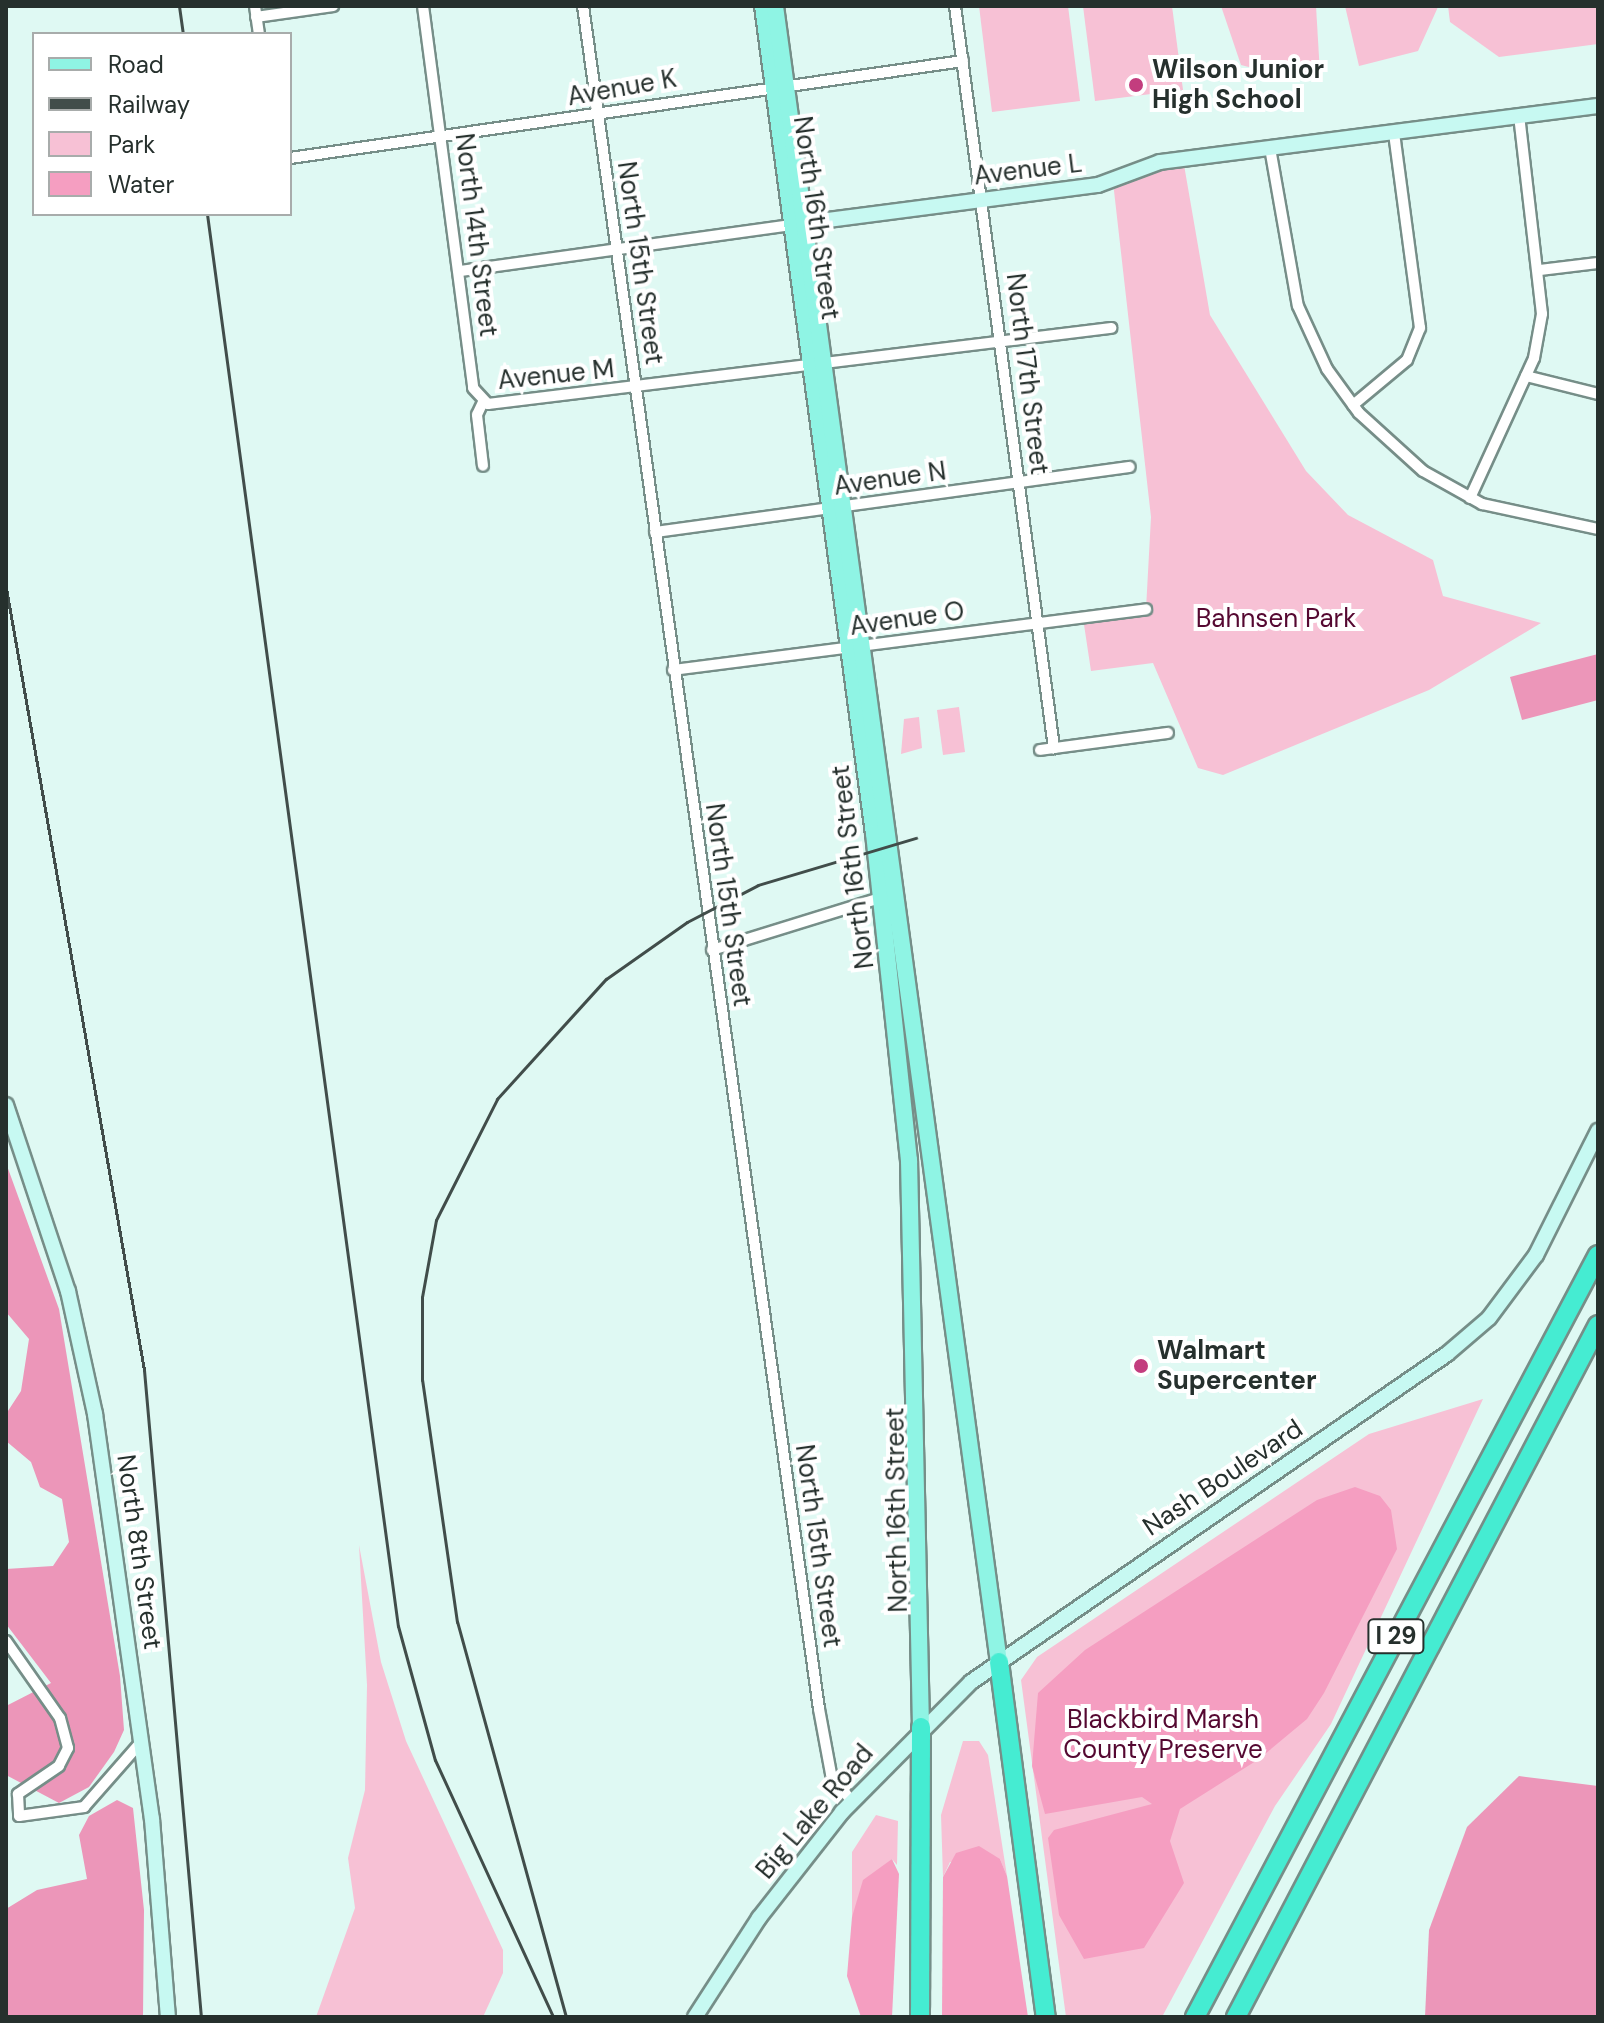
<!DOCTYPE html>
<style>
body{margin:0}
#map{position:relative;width:1604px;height:2023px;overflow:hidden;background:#dff9f3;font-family:"DM Sans",sans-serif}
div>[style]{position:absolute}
.green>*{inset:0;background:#f7c1d5}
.forest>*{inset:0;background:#ec96b9}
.water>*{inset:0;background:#f59ec1}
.roads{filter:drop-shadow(2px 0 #768e88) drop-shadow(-2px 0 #768e88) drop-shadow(0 2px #768e88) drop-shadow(0 -2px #768e88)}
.street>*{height:10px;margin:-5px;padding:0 5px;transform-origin:5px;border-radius:5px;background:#fff}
.secondary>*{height:14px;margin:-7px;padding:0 7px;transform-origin:7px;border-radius:7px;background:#c7f9f2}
.primary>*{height:16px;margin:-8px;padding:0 8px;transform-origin:8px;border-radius:8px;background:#8ff4e4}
.highway>*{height:18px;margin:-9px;padding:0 9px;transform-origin:9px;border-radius:9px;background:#45ecd2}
.rail>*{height:3px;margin:-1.5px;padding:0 1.5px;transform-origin:1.5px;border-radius:1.5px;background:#414d4a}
.dots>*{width:22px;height:22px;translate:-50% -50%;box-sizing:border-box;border:4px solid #fff;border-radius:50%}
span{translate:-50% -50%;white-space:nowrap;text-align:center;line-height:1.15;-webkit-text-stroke:8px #fff;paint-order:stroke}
.shield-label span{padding:2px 6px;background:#fff;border:2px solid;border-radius:6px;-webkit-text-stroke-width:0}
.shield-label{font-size:24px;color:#26302d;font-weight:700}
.poi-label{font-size:26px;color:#26302d;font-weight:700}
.left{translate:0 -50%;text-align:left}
.street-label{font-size:26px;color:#26302d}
.park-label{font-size:26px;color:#550831}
.frame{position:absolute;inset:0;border:8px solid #26302d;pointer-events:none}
.legend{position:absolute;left:32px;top:32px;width:260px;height:184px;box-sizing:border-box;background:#fff;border:2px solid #a8acab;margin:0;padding:10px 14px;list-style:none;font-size:24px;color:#26302d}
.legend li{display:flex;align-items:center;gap:16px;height:40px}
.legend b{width:40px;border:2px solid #a8acab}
</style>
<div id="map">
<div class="green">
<div style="clip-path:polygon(979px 6px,1068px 6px,1080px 101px,992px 112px)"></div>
<div style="clip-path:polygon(1083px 6px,1172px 6px,1183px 90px,1095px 101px)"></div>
<div style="clip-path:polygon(1221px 6px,1316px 6px,1320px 74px,1291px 78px,1241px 65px)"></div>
<div style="clip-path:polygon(1345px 6px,1438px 6px,1438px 7px,1418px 51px,1359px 66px)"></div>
<div style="clip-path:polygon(1448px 6px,1598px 6px,1598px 44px,1499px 57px,1450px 22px)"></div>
<div style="clip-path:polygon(1183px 159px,1210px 315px,1306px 471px,1348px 515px,1433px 560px,1443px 596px,1541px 623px,1429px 690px,1223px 775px,1198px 768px,1153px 663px,1091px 671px,1083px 618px,1146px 609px,1151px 517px,1113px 182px)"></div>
<div style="clip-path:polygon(959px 707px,965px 752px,943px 755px,937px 710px)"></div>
<div style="clip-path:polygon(919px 717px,922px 748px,901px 754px,904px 719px)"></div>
<div style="clip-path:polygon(1483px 1399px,1331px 1724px,1275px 1806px,1162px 2017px,1066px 2017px,1021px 1680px,1037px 1657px,1369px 1434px)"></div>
<div style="clip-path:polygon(359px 1545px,381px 1662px,406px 1741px,503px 1950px,503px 1973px,483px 2017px,316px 2017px,355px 1908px,348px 1858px,365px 1790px,367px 1685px)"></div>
<div style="clip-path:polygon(963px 1741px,979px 1741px,988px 1755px,1007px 1876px,1000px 1859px,950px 1862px,943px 1877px,941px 1815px)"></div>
<div style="clip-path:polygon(876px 1815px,898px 1821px,897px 1865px,892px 1859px,852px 1917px,852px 1852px)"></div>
</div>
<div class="forest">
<div style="clip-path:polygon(1598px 654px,1598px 700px,1522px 720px,1510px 677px)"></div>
<div style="clip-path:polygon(6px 1163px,59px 1309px,120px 1676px,124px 1730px,114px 1752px,89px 1787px,59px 1803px,6px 1775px,6px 1706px,51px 1683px,6px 1624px,6px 1569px,53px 1566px,69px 1542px,62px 1499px,40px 1487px,31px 1462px,6px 1441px,6px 1414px,21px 1391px,29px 1339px,6px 1312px)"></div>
<div style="clip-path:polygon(1519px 1776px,1598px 1786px,1598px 2017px,1425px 2017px,1429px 1930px,1467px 1827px)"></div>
<div style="clip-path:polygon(117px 1800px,133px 1808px,144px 1910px,143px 2017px,6px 2017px,6px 1909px,37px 1890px,87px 1879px,79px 1835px,89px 1816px)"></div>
</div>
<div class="water">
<div style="clip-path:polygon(1355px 1487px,1380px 1496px,1391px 1510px,1397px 1549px,1324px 1693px,1307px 1719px,1259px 1759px,1180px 1809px,1170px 1841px,1184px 1883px,1144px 1948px,1084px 1959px,1059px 1915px,1048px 1838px,1054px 1830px,1152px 1804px,1142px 1797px,1045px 1814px,1032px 1766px,1038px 1693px,1085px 1650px,1317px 1500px)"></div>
<div style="clip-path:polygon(979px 1846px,1000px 1859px,1007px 1876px,1028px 2017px,942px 2017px,943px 1877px,956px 1853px)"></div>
<div style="clip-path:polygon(892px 1859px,899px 1874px,892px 2017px,861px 2017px,847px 1976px,852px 1917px,863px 1880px)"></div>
</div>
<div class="roads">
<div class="street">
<div style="left:255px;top:6px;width:28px;rotate:82deg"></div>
<div style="left:423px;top:6px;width:385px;rotate:82.5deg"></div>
<div style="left:473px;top:388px;width:22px;rotate:47deg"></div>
<div style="left:488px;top:404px;width:628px;rotate:-6.96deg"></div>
<div style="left:583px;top:6px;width:1719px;rotate:82.11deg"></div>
<div style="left:819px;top:1709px;width:66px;rotate:79.5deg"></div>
<div style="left:831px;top:1774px;width:35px;rotate:53deg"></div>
<div style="left:955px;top:6px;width:749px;rotate:82.4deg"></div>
<div style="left:256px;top:17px;width:78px;rotate:-8.1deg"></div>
<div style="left:1270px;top:148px;width:160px;rotate:80deg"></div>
<div style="left:1298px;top:306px;width:69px;rotate:65.3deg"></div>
<div style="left:1327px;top:369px;width:54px;rotate:54deg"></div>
<div style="left:1359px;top:413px;width:86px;rotate:42.2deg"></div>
<div style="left:1423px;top:471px;width:68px;rotate:29.2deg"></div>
<div style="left:1482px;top:504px;width:119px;rotate:12.2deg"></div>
<div style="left:290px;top:158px;width:680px;rotate:-8.2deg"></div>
<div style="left:1540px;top:270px;width:58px;rotate:-6.9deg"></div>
<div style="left:460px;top:271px;width:335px;rotate:-7.9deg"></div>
<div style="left:1526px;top:376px;width:74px;rotate:14deg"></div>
<div style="left:483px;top:402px;width:14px;rotate:115deg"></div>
<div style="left:477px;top:415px;width:51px;rotate:83.3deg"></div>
<div style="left:1353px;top:405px;width:70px;rotate:-39.8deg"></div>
<div style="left:1407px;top:360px;width:35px;rotate:-68deg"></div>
<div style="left:1420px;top:328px;width:198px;rotate:-97.6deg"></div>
<div style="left:1470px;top:498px;width:154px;rotate:-65.4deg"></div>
<div style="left:1534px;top:358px;width:45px;rotate:-79.7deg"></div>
<div style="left:1542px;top:314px;width:199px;rotate:-96.6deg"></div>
<div style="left:655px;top:532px;width:479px;rotate:-7.8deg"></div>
<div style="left:673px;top:670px;width:477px;rotate:-7.3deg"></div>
<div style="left:1040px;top:750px;width:129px;rotate:-7.6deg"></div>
<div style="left:712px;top:950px;width:176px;rotate:-17.2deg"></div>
<div style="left:6px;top:1641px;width:94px;rotate:55deg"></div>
<div style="left:60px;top:1718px;width:31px;rotate:75deg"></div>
<div style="left:68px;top:1748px;width:20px;rotate:117deg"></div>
<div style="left:59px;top:1766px;width:50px;rotate:145.7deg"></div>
<div style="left:18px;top:1794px;width:22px;rotate:87deg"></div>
<div style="left:19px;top:1816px;width:66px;rotate:-7.9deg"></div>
<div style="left:84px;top:1807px;width:88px;rotate:-48.7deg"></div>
</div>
<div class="secondary">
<div style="left:797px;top:224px;width:304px;rotate:-7.4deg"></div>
<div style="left:1098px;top:185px;width:66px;rotate:-20.4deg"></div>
<div style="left:1160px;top:162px;width:442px;rotate:-7.3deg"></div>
<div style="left:6px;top:1105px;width:196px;rotate:71.6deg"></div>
<div style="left:68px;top:1291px;width:126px;rotate:77.6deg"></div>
<div style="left:95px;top:1414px;width:409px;rotate:82deg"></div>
<div style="left:152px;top:1819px;width:199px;rotate:85.4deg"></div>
<div style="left:695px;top:2017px;width:118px;rotate:-57.1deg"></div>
<div style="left:759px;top:1918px;width:135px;rotate:-51.9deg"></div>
<div style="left:842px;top:1812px;width:183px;rotate:-45.2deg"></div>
<div style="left:971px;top:1682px;width:578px;rotate:-34.57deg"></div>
<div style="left:1447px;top:1354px;width:55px;rotate:-40.6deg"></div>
<div style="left:1489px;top:1318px;width:79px;rotate:-53.3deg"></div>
<div style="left:1536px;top:1255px;width:139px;rotate:-63.4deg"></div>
</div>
<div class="primary">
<div style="left:763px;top:6px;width:834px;rotate:82.36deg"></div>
<div style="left:874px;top:833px;width:329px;rotate:83.9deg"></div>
<div style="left:909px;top:1160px;width:567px;rotate:88.79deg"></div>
<div style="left:775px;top:6px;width:1671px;rotate:82.3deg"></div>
</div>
<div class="highway">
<div style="left:999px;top:1662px;width:358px;rotate:82.5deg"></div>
<div style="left:920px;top:2017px;width:290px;rotate:-89.8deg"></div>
<div style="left:1195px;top:2017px;width:862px;rotate:-62.13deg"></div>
<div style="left:1236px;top:2017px;width:781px;rotate:-62.38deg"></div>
</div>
</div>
<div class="rail">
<div style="left:179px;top:6px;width:28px;rotate:82deg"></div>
<div style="left:207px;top:214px;width:1425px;rotate:82.3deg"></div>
<div style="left:398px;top:1626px;width:139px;rotate:74.6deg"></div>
<div style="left:435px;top:1760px;width:283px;rotate:65.3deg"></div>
<div style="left:6px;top:588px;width:794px;rotate:79.99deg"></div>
<div style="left:144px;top:1370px;width:650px;rotate:84.97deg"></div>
<div style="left:566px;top:2017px;width:410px;rotate:-105.4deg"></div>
<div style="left:457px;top:1622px;width:245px;rotate:-98.2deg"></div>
<div style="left:422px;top:1380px;width:83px;rotate:-90deg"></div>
<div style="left:422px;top:1297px;width:78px;rotate:-79.7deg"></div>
<div style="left:436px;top:1220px;width:136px;rotate:-63.2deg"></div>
<div style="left:497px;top:1099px;width:162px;rotate:-47.8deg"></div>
<div style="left:606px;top:979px;width:99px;rotate:-35.1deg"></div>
<div style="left:687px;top:922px;width:80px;rotate:-27.5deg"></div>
<div style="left:758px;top:885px;width:165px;rotate:-16.6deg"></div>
</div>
<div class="dots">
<div style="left:1136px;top:85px;background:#c33d7e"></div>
<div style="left:1141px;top:1366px;background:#c33d7e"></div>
</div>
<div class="shield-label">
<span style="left:1396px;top:1636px">I 29</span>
</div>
<div class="poi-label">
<span class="left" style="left:1152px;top:85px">Wilson Junior<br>High School</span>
<span class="left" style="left:1157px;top:1366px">Walmart<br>Supercenter</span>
</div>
<div class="street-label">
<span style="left:622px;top:88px;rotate:-10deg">Avenue K</span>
<span style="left:1028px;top:170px;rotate:-7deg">Avenue L</span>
<span style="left:816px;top:218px;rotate:82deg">North 16th Street</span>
<span style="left:476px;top:235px;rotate:83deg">North 14th Street</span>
<span style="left:640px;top:263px;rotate:82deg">North 15th Street</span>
<span style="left:1027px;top:374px;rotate:83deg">North 17th Street</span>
<span style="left:556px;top:375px;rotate:-6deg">Avenue M</span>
<span style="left:890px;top:479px;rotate:-8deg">Avenue N</span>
<span style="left:907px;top:619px;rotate:-8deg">Avenue O</span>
<span style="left:853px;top:867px;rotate:-97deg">North 16th Street</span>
<span style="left:728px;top:905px;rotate:82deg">North 15th Street</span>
<span style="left:1223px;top:1478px;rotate:-34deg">Nash Boulevard</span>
<span style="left:897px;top:1510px;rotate:-91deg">North 16th Street</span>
<span style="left:818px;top:1546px;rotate:82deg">North 15th Street</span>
<span style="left:139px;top:1552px;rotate:82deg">North 8th Street</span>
<span style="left:815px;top:1812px;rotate:-50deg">Big Lake Road</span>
</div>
<div class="park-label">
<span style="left:1276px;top:619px">Bahnsen Park</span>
<span style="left:1163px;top:1735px">Blackbird Marsh<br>County Preserve</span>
</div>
<div class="frame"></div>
<ul class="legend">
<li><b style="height:10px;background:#8ff4e4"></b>Road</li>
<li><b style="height:10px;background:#414d4a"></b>Railway</li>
<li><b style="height:22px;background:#f7c1d5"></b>Park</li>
<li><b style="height:22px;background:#f59ec1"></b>Water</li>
</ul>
</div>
